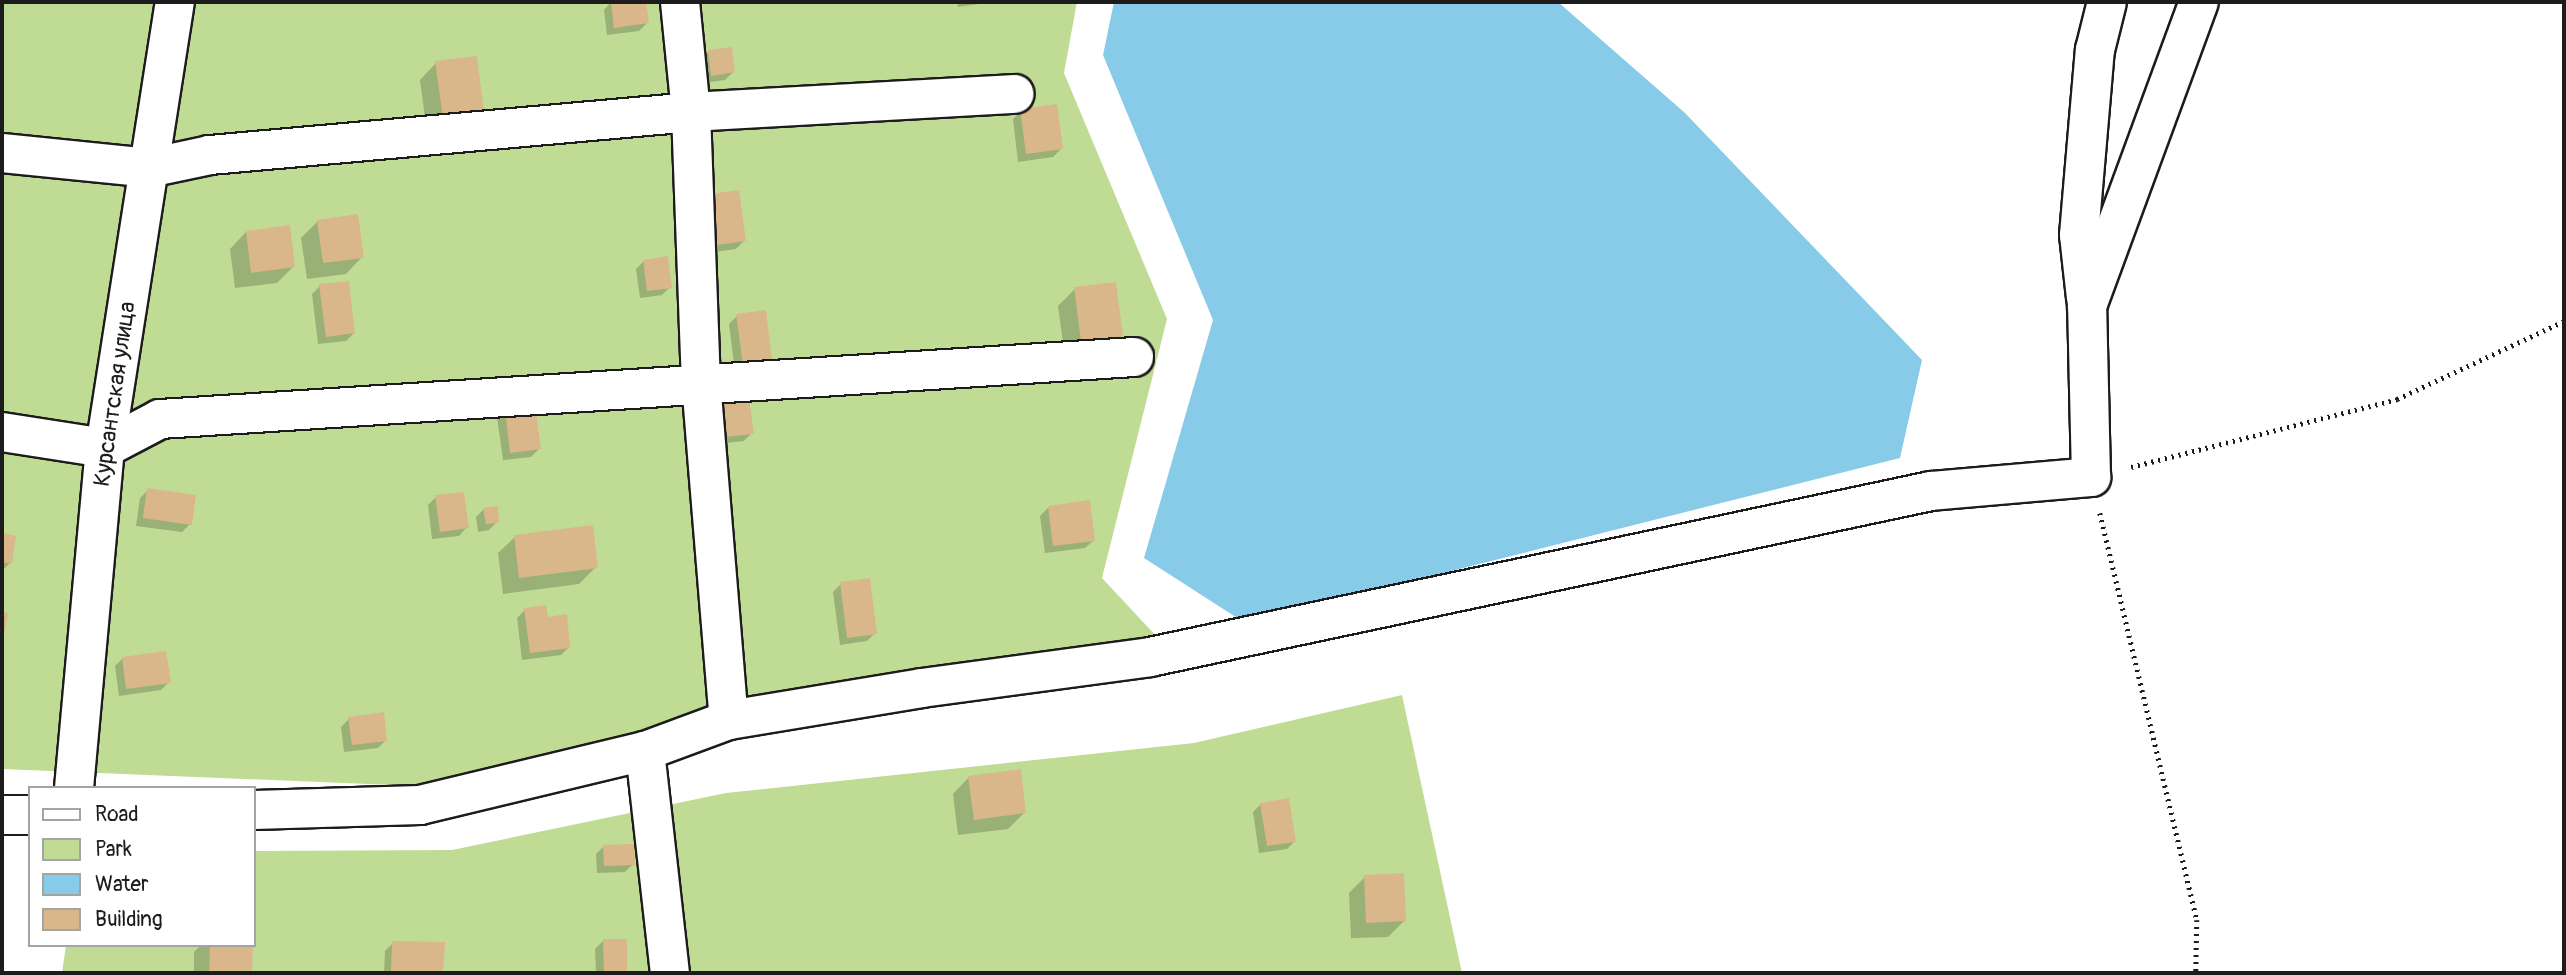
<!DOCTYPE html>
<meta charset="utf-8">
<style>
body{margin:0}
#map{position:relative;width:2566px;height:975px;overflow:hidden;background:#fff;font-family:Pangolin,sans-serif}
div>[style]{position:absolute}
.green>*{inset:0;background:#c0dc94}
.water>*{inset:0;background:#87cbe8}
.shadow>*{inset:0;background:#0003}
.building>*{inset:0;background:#d9b78b}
.path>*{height:4.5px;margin-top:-2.25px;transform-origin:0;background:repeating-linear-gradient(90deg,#1c1c1c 0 2px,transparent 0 7px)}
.roads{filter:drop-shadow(2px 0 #1c1c1c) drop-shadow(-2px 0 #1c1c1c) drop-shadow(0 2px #1c1c1c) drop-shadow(0 -2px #1c1c1c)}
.minor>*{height:38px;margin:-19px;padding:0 19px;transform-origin:19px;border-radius:19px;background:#fff}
span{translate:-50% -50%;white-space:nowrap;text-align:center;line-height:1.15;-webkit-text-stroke:6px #fff;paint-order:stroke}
.street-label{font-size:23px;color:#1c1c1c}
.frame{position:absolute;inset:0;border:4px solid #1c1c1c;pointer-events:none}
.legend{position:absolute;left:28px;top:786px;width:228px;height:161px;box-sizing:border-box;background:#fff;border:2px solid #a4a4a4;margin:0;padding:9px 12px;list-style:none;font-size:21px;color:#1c1c1c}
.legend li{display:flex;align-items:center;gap:14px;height:35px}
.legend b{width:35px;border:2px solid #a4a4a4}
</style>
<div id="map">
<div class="green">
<div style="clip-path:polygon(2px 2px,1077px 2px,1064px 73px,1167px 319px,1102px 578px,1173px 654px,890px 672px,416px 786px,2px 769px)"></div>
<div style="clip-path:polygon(1402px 695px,1462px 973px,62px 973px,66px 945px,254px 945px,254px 851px,452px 850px,726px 793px,1194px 743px)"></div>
</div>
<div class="water">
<div style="clip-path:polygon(1114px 2px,1558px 2px,1685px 113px,1922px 360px,1900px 458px,1245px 623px,1144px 558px,1213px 320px,1103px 55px)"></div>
</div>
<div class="shadow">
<div style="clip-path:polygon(611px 2px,644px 2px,647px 23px,639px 31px,607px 35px,604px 10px)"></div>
<div style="clip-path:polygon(957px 2px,993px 2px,958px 7px)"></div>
<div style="clip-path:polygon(708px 52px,733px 72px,725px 80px,703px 83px,700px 60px)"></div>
<div style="clip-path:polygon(436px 63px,466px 128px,427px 133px,420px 80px)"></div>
<div style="clip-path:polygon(1021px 111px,1061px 149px,1053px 157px,1018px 162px,1013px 119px)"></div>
<div style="clip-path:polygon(702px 204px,744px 241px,736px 249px,708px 253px)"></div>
<div style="clip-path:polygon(318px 221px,362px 257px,346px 274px,307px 279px,301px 238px)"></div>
<div style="clip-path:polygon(246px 232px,293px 267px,277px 283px,235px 288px,230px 249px)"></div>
<div style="clip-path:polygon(644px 261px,670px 287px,662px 295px,640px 298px,636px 269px)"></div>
<div style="clip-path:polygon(320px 286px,354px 333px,346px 341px,318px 344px,312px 294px)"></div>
<div style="clip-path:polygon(1075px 289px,1121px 336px,1104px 352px,1065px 357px,1058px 306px)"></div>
<div style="clip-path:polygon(737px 316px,762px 369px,735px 372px,729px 324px)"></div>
<div style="clip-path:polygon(712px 405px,752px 433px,744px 441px,716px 444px)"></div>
<div style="clip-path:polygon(505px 409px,539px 449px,531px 457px,503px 460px,497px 417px)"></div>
<div style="clip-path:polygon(148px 490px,190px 524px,182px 532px,136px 526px,140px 498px)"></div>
<div style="clip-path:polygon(436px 497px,467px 527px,459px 536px,432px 539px,428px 505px)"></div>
<div style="clip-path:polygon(1048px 508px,1094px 540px,1085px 548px,1045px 553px,1040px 516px)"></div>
<div style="clip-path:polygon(484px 509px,497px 522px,489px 530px,478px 532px,476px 517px)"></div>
<div style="clip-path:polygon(2px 535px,14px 537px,10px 563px,2px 571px)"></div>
<div style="clip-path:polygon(515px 537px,596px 567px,579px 584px,503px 594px,498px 553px)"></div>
<div style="clip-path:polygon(841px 584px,875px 633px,867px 641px,840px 645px,833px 592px)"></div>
<div style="clip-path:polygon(525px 610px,546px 619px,569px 647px,561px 655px,522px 660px,517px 618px)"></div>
<div style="clip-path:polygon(123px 658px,169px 682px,161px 690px,119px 696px,115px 666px)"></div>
<div style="clip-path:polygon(349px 719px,386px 740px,378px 748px,344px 752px,341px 727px)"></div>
<div style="clip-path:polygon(969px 777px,1024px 813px,1008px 829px,958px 835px,953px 794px)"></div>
<div style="clip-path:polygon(1261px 804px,1295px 841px,1287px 849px,1259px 853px,1253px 812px)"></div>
<div style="clip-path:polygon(604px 846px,633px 864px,625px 872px,597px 873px,596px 854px)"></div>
<div style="clip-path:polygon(1365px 877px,1404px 921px,1388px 937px,1351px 938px,1349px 893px)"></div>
<div style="clip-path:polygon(603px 941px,625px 941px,625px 973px,596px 973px,595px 949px)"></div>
<div style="clip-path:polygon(393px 943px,442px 973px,384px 973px,385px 951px)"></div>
<div style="clip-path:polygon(201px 945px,251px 945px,250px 973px,194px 973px,194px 952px)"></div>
</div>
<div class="building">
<div style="clip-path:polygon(611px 2px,646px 2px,649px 23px,614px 28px)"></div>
<div style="clip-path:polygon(732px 47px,735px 72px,711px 76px,708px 50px)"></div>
<div style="clip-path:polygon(477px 56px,484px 113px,443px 118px,435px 61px)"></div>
<div style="clip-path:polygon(1057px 104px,1063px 149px,1026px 154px,1020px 109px)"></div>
<div style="clip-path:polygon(739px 190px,746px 241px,716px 245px,709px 194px)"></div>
<div style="clip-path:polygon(358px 214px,364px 258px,323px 263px,317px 220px)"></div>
<div style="clip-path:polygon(290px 225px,295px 267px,251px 273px,246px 231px)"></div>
<div style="clip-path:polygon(668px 256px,672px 288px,647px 291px,643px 260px)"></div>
<div style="clip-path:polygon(349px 281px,355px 333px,326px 337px,319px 284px)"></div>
<div style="clip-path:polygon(1116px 282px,1123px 336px,1081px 342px,1074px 287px)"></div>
<div style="clip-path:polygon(766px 310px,772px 361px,743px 365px,736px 314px)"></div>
<div style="clip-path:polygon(748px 391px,754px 434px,724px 437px,719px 395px)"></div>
<div style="clip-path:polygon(535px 404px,541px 449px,510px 453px,505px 408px)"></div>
<div style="clip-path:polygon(147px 488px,196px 495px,192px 525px,143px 518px)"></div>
<div style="clip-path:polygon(464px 492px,469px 528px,440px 532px,435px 495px)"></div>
<div style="clip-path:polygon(1090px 500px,1095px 541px,1053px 546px,1048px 506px)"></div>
<div style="clip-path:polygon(498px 506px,499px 523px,486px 524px,483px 508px)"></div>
<div style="clip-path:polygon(593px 525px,598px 568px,519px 578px,514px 535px)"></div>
<div style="clip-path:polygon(2px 533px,16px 536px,12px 564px,2px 562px)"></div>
<div style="clip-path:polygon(870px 578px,877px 634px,847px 638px,840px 582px)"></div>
<div style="clip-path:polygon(546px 605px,548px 617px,567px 614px,570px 648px,530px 653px,524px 608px)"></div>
<div style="clip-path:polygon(2px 612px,8px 613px,4px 636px,2px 636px)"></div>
<div style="clip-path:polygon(166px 651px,171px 683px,126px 689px,122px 657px)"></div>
<div style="clip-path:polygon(384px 712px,387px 741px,352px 745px,348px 717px)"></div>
<div style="clip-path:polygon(1021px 769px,1026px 813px,974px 820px,968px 776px)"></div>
<div style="clip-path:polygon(1289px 798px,1296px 842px,1267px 846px,1260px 803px)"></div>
<div style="clip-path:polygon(634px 844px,635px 865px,604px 866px,603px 845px)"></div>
<div style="clip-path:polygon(1404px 873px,1406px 921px,1366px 923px,1364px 875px)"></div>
<div style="clip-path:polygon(603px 939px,627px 939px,627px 973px,604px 973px)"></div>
<div style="clip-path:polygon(392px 941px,445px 942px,443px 973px,391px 972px)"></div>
<div style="clip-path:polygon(210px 945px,253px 945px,252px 973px,209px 973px)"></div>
</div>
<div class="path">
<div style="left:2131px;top:467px;width:275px;rotate:-14.3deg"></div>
<div style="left:2397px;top:399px;width:184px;rotate:-25deg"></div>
<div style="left:2100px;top:513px;width:418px;rotate:76.6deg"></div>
<div style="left:2197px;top:920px;width:53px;rotate:91.1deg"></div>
</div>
<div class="roads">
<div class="minor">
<div style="left:680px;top:2px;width:111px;rotate:84.3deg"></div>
<div style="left:691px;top:112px;width:270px;rotate:87.9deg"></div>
<div style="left:701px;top:382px;width:339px;rotate:85.3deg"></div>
<div style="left:2px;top:153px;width:148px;rotate:5.8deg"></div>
<div style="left:149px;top:168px;width:62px;rotate:-12deg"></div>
<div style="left:210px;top:155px;width:483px;rotate:-5.1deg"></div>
<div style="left:691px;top:112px;width:324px;rotate:-3.2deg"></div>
<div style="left:2086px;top:298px;width:63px;rotate:-96.3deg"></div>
<div style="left:2079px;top:235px;width:186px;rotate:-85.1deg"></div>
<div style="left:2095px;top:50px;width:49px;rotate:-76deg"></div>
<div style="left:2px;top:432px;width:104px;rotate:8.8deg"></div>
<div style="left:105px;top:448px;width:62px;rotate:-27.8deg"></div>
<div style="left:160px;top:419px;width:976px;rotate:-3.64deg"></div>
<div style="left:645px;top:751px;width:223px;rotate:83.6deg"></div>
<div style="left:74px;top:788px;width:341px;rotate:-84.8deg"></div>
<div style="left:105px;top:448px;width:451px;rotate:-81.1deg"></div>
<div style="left:254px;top:810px;width:166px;rotate:-1.7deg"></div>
<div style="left:420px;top:805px;width:231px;rotate:-13.5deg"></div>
<div style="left:645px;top:751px;width:90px;rotate:-20.3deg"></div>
<div style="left:729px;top:720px;width:196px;rotate:-9.4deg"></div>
<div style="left:922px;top:688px;width:230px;rotate:-7.7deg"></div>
<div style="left:1150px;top:657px;width:798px;rotate:-12deg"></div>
<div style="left:1931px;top:491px;width:161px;rotate:-5deg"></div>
<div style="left:2091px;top:477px;width:171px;rotate:-91.3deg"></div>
<div style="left:2087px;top:306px;width:324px;rotate:-69.8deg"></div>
<div style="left:2px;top:815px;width:28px"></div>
</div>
</div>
<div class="street-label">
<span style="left:115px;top:394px;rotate:-82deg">Курсантская улица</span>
</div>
<div class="frame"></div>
<ul class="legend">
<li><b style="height:9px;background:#fff"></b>Road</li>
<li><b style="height:19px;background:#c0dc94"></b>Park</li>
<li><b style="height:19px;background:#87cbe8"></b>Water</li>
<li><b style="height:19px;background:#d9b78b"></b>Building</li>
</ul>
</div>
